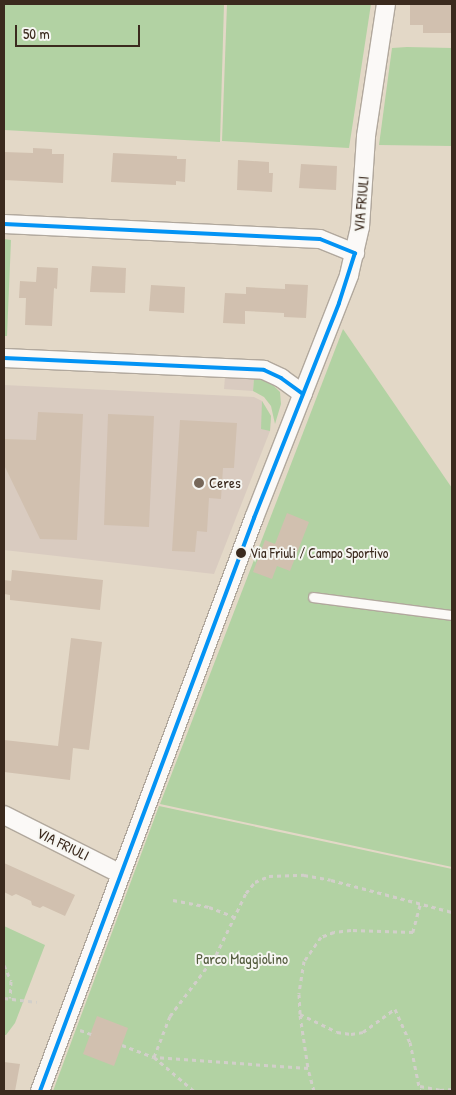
<!DOCTYPE html>
<style>
body{margin:0}
#map{position:relative;width:456px;height:1095px;overflow:hidden;background:#e3d8c7;font-family:"Patrick Hand",sans-serif}
div>[style]{position:absolute}
.industrial>*{inset:0;background:#d9cbc0}
.green>*{inset:0;background:#b2d2a3}
.building>*{inset:0;background:#d1c0af}
.path>*{height:3px;margin-top:-1.5px;transform-origin:0;background:repeating-linear-gradient(90deg,#d2cfca 0 4px,transparent 0 8px)}
.roads{filter:drop-shadow(1px 0 #b1a89d) drop-shadow(-1px 0 #b1a89d) drop-shadow(0 1px #b1a89d) drop-shadow(0 -1px #b1a89d)}
.service>*{height:9px;margin:-4.5px;padding:0 4.5px;transform-origin:4.5px;border-radius:4.5px;background:#fbf9f7}
.minor>*{height:18px;margin:-9px;padding:0 9px;transform-origin:9px;border-radius:9px;background:#fbf9f7}
.bus-1>*{height:4px;margin:-2px;padding:0 2px;transform-origin:2px;border-radius:2px;background:#0393f4}
.dots>*{width:14px;height:14px;translate:-50% -50%;box-sizing:border-box;border:2px solid #f6f6f2;border-radius:50%}
span{translate:-50% -50%;white-space:nowrap;text-align:center;line-height:1.15;-webkit-text-stroke:4px #f6f6f2;paint-order:stroke}
.bus-label{font-size:14px;color:#3b2a1e}
.left{translate:0 -50%;text-align:left}
.street-label{font-size:15px;color:#3b2a1e}
.poi-label{font-size:15px;color:#3b2a1e}
.park-label{font-size:15px;color:#535b3d}
.frame{position:absolute;inset:0;border:5px solid #3b2a1e;pointer-events:none}
.scale{position:absolute;left:15px;top:25px;width:125px;height:22px;box-sizing:border-box;border:2px solid #3b2a1e;border-top:0;padding-left:6px;font-size:15px;line-height:18px;white-space:nowrap;color:#3b2a1e;-webkit-text-stroke:4px #f6f6f2;paint-order:stroke}
</style>
<div id="map">
<div class="industrial">
<div style="clip-path:polygon(225px 377px,254px 378px,253px 391px,224px 389px)"></div>
<div style="clip-path:polygon(4px 385px,254px 397px,262px 401px,271px 416px,270px 431px,214px 574px,4px 550px)"></div>
</div>
<div class="green">
<div style="clip-path:polygon(4px 4px,224px 4px,220px 142px,4px 130px)"></div>
<div style="clip-path:polygon(227px 4px,371px 4px,349px 148px,222px 141px)"></div>
<div style="clip-path:polygon(407px 47px,452px 48px,452px 146px,379px 145px,392px 48px)"></div>
<div style="clip-path:polygon(4px 239px,11px 240px,7px 336px,4px 336px)"></div>
<div style="clip-path:polygon(343px 329px,452px 488px,452px 867px,160px 804px)"></div>
<div style="clip-path:polygon(254px 378px,269px 381px,280px 392px,281px 404px,275px 424px,271px 406px,264px 397px,253px 391px)"></div>
<div style="clip-path:polygon(262px 401px,271px 416px,270px 431px,261px 429px)"></div>
<div style="clip-path:polygon(159px 806px,452px 869px,452px 1091px,53px 1091px)"></div>
<div style="clip-path:polygon(4px 926px,45px 945px,15px 1023px,6px 1035px,4px 1035px)"></div>
</div>
<div class="building">
<div style="clip-path:polygon(410px 4px,450px 4px,452px 6px,452px 33px,423px 33px,423px 25px,410px 25px)"></div>
<div style="clip-path:polygon(33px 148px,52px 149px,52px 154px,64px 154px,63px 183px,4px 180px,4px 152px,33px 153px)"></div>
<div style="clip-path:polygon(113px 153px,177px 156px,177px 159px,186px 159px,185px 182px,176px 181px,176px 185px,111px 182px)"></div>
<div style="clip-path:polygon(238px 160px,269px 162px,269px 173px,273px 173px,272px 192px,237px 190px)"></div>
<div style="clip-path:polygon(301px 164px,337px 166px,336px 190px,299px 188px)"></div>
<div style="clip-path:polygon(92px 266px,126px 268px,125px 293px,90px 292px)"></div>
<div style="clip-path:polygon(37px 267px,58px 268px,57px 289px,54px 288px,52px 326px,25px 325px,26px 298px,19px 298px,20px 281px,36px 282px)"></div>
<div style="clip-path:polygon(285px 284px,308px 285px,306px 318px,284px 317px,284px 313px,245px 311px,245px 324px,223px 323px,225px 293px,246px 294px,246px 287px,285px 289px)"></div>
<div style="clip-path:polygon(151px 285px,185px 287px,184px 313px,149px 311px)"></div>
<div style="clip-path:polygon(38px 412px,83px 414px,77px 540px,40px 539px,4px 465px,4px 439px,36px 440px)"></div>
<div style="clip-path:polygon(108px 414px,154px 416px,149px 527px,104px 525px)"></div>
<div style="clip-path:polygon(180px 420px,237px 423px,234px 468px,223px 468px,221px 499px,209px 498px,207px 532px,197px 531px,195px 552px,172px 551px)"></div>
<div style="clip-path:polygon(287px 513px,309px 522px,290px 571px,277px 566px,272px 579px,253px 572px,265px 540px,275px 544px)"></div>
<div style="clip-path:polygon(12px 570px,103px 580px,100px 610px,10px 600px,10px 595px,4px 594px,4px 580px,11px 581px)"></div>
<div style="clip-path:polygon(71px 638px,102px 642px,89px 750px,73px 748px,70px 780px,4px 772px,4px 740px,58px 746px)"></div>
<div style="clip-path:polygon(4px 863px,75px 895px,65px 916px,43px 906px,40px 908px,32px 905px,31px 901px,16px 894px,12px 896px,4px 892px)"></div>
<div style="clip-path:polygon(97px 1016px,128px 1028px,114px 1066px,83px 1054px)"></div>
<div style="clip-path:polygon(4px 1062px,20px 1064px,15px 1091px,4px 1091px)"></div>
</div>
<div class="path">
<div style="left:173px;top:900px;width:37px;rotate:11deg"></div>
<div style="left:209px;top:907px;width:26px;rotate:21deg"></div>
<div style="left:420px;top:905px;width:28px;rotate:105deg"></div>
<div style="left:413px;top:932px;width:62px;rotate:-178.2deg"></div>
<div style="left:351px;top:930px;width:17px;rotate:173deg"></div>
<div style="left:334px;top:932px;width:14px;rotate:159deg"></div>
<div style="left:321px;top:937px;width:29px;rotate:125deg"></div>
<div style="left:304px;top:961px;width:33px;rotate:99deg"></div>
<div style="left:299px;top:994px;width:20px;rotate:87deg"></div>
<div style="left:300px;top:1014px;width:41px;rotate:25.9deg"></div>
<div style="left:337px;top:1032px;width:14px;rotate:8deg"></div>
<div style="left:351px;top:1034px;width:12px;rotate:-9deg"></div>
<div style="left:363px;top:1032px;width:39px;rotate:-36deg"></div>
<div style="left:395px;top:1009px;width:36px;rotate:66deg"></div>
<div style="left:410px;top:1042px;width:50px;rotate:78.5deg"></div>
<div style="left:4px;top:965px;width:17px;rotate:66deg"></div>
<div style="left:11px;top:981px;width:17px;rotate:93deg"></div>
<div style="left:4px;top:998px;width:33px;rotate:7deg"></div>
<div style="left:300px;top:1015px;width:54px;rotate:81.4deg"></div>
<div style="left:80px;top:1030px;width:12px;rotate:20deg"></div>
<div style="left:122px;top:1045px;width:34px;rotate:21deg"></div>
<div style="left:154px;top:1057px;width:52px;rotate:40.4deg"></div>
<div style="left:420px;top:1086px;width:20px;rotate:11deg"></div>
<div style="left:440px;top:1090px;width:12px;rotate:-5deg"></div>
<div style="left:314px;top:1091px;width:24px;rotate:-105deg"></div>
<div style="left:308px;top:1068px;width:154px;rotate:-175.9deg"></div>
<div style="left:154px;top:1057px;width:44px;rotate:-68.7deg"></div>
<div style="left:170px;top:1016px;width:76px;rotate:-53deg"></div>
<div style="left:216px;top:955px;width:69px;rotate:-64.2deg"></div>
<div style="left:246px;top:893px;width:14px;rotate:-51deg"></div>
<div style="left:255px;top:882px;width:15px;rotate:-23deg"></div>
<div style="left:269px;top:876px;width:35px;rotate:-2deg"></div>
<div style="left:304px;top:875px;width:27px;rotate:10deg"></div>
<div style="left:331px;top:880px;width:125px;rotate:14.8deg"></div>
</div>
<div class="roads">
<div class="service">
<div style="left:313px;top:597px;width:140px;rotate:7.4deg"></div>
</div>
<div class="minor">
<div style="left:4px;top:224px;width:316px;rotate:2.7deg"></div>
<div style="left:320px;top:239px;width:38px;rotate:22deg"></div>
<div style="left:4px;top:358px;width:260px;rotate:2.6deg"></div>
<div style="left:264px;top:370px;width:19px;rotate:25deg"></div>
<div style="left:281px;top:378px;width:27px;rotate:36deg"></div>
<div style="left:4px;top:815px;width:131px;rotate:26.8deg"></div>
<div style="left:40px;top:1091px;width:612px;rotate:-69.52deg"></div>
<div style="left:254px;top:518px;width:261px;rotate:-68.6deg"></div>
<div style="left:349px;top:275px;width:49px;rotate:-77.1deg"></div>
<div style="left:360px;top:227px;width:91px;rotate:-86.2deg"></div>
<div style="left:366px;top:136px;width:134px;rotate:-81.4deg"></div>
</div>
</div>
<div class="bus-1">
<div style="left:4px;top:224px;width:316px;rotate:2.7deg"></div>
<div style="left:320px;top:239px;width:38px;rotate:22deg"></div>
<div style="left:4px;top:358px;width:260px;rotate:2.6deg"></div>
<div style="left:264px;top:370px;width:19px;rotate:25deg"></div>
<div style="left:281px;top:378px;width:27px;rotate:36deg"></div>
<div style="left:40px;top:1091px;width:612px;rotate:-69.52deg"></div>
<div style="left:254px;top:518px;width:231px;rotate:-68.4deg"></div>
<div style="left:339px;top:303px;width:52px;rotate:-72.3deg"></div>
</div>
<div class="dots">
<div style="left:199px;top:483px;background:#766759"></div>
<div style="left:241px;top:553px;background:#3b2a1e"></div>
</div>
<div class="bus-label">
<span class="left" style="left:250px;top:553px">Via Friuli / Campo Sportivo</span>
</div>
<div class="street-label">
<span style="left:361px;top:204px;rotate:-85deg">VIA FRIULI</span>
<span style="left:63px;top:844px;rotate:26deg">VIA FRIULI</span>
</div>
<div class="poi-label">
<span class="left" style="left:209px;top:483px">Ceres</span>
</div>
<div class="park-label">
<span style="left:242px;top:959px">Parco Maggiolino</span>
</div>
<div class="frame"></div>
<div class="scale">50 m</div>
</div>
